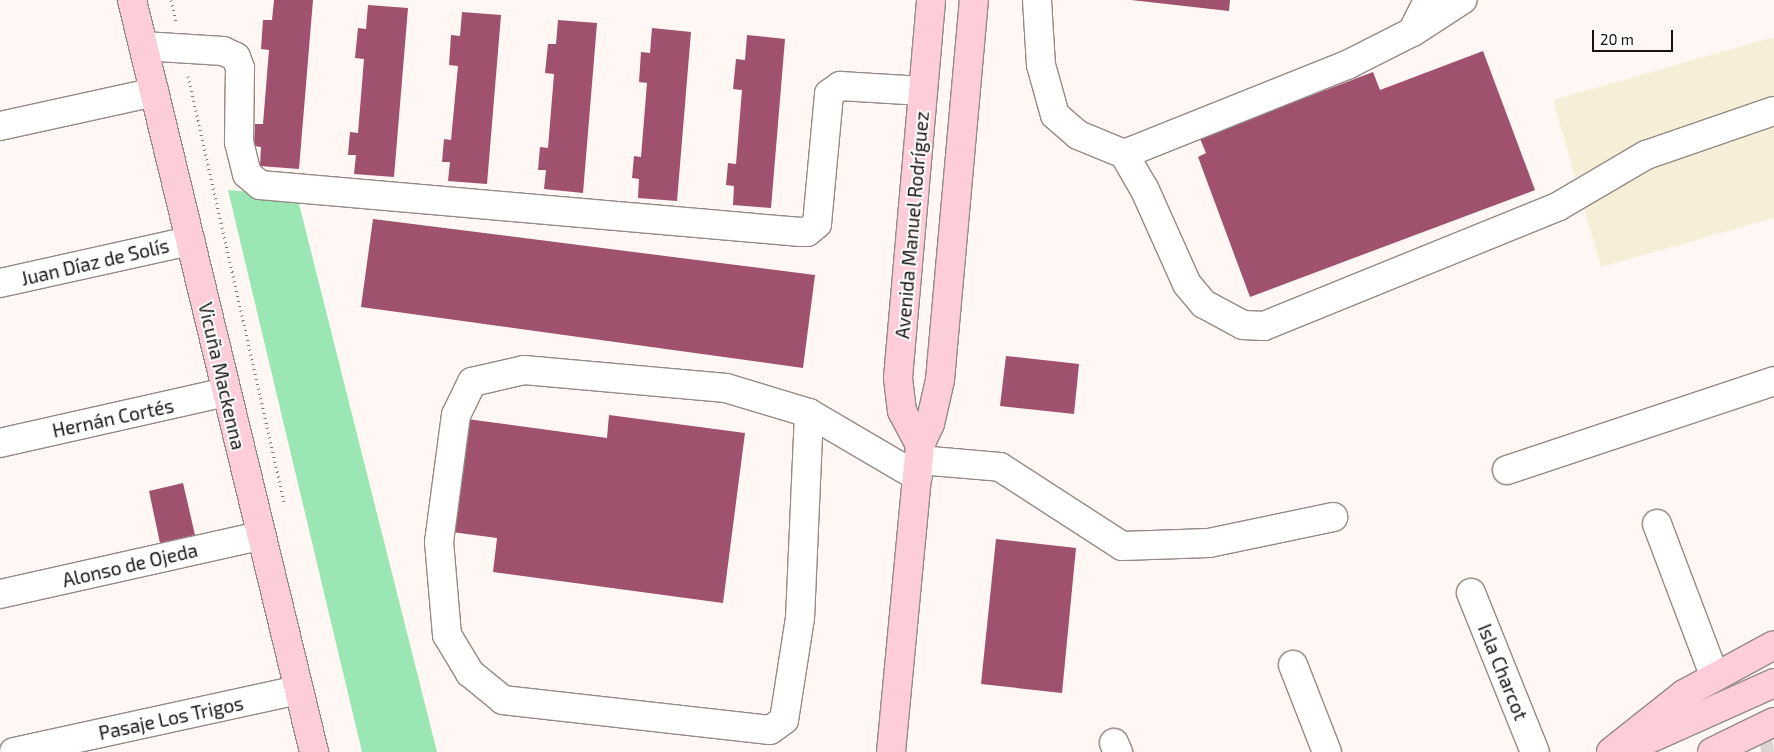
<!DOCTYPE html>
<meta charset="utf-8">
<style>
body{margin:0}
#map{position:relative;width:1774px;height:752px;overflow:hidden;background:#fef7f3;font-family:"Exo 2",sans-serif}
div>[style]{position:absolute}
.commercial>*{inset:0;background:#f7eed8}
.green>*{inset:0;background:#9ae7b3}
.building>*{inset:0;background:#9f516d}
.highway-tunnel>*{height:28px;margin-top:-14px;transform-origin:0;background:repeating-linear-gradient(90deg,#dbd5d1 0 28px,transparent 0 42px)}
.path>*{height:3px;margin-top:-1.5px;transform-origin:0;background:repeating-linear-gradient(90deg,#807b78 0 1px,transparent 0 5px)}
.roads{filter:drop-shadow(1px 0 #958a85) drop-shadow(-1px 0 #958a85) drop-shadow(0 1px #958a85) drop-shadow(0 -1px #958a85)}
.minor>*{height:28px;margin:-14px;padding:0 14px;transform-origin:14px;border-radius:14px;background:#fff}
.major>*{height:28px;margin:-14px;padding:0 14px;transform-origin:14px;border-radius:14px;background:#fecdda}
span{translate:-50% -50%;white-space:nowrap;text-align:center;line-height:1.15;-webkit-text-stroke:4px #fff;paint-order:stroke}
.street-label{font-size:19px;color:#161210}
.scale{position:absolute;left:1592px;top:30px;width:81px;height:22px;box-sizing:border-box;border:2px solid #161210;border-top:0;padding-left:6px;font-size:15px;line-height:18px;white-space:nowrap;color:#161210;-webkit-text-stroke:4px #fff;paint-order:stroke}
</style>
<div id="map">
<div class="commercial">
<div style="clip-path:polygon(1774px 37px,1774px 218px,1601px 267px,1553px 100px)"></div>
</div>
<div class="green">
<div style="clip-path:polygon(228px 190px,297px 196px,437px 752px,362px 752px)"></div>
</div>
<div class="building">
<div style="clip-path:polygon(274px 0,313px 0,299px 169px,260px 166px,261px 147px,254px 146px,255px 124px,263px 124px,269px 50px,261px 49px,263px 20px,272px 20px)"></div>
<div style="clip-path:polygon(1131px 0,1230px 0,1229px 11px)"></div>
<div style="clip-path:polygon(368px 5px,408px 8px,394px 177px,354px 174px,356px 155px,348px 155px,350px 132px,358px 133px,364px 59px,355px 58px,358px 28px,366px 29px)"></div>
<div style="clip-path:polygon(462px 12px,501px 15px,487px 184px,448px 181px,450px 162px,442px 162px,444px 139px,451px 140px,458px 66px,449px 65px,451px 35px,460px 36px)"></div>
<div style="clip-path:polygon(558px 20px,597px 23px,583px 193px,544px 189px,546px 170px,538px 170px,540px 147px,548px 148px,554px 74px,545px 73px,548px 44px,556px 44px)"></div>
<div style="clip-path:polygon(652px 28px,691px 32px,677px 201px,638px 198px,639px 179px,632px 178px,634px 156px,641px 157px,647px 83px,639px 82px,641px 52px,650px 53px)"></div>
<div style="clip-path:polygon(747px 35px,785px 39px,771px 208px,733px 205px,734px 186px,726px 185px,728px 163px,736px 164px,742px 90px,733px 89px,736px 59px,745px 60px)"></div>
<div style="clip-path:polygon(1483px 51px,1535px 190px,1250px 297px,1198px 157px,1206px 153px,1196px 129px,1252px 118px,1373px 72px,1380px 90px)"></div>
<div style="clip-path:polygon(373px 219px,815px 275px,803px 368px,361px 307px)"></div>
<div style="clip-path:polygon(1006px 356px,1079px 364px,1074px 414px,1000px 406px)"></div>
<div style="clip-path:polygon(609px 415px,745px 433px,723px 603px,493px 572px,497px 538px,452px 532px,467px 419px,607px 438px)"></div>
<div style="clip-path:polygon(183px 483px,195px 535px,160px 543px,149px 491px)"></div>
<div style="clip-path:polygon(996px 539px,1076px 548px,1062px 693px,981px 684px)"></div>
</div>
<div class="highway-tunnel">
<div style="left:1761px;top:752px;width:13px;rotate:-9deg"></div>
</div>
<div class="path">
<div style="left:171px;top:0;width:22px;rotate:77deg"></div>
<div style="left:188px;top:76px;width:437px;rotate:77.3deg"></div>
</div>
<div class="roads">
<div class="minor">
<div style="left:1037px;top:0;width:65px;rotate:86.5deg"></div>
<div style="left:1041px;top:65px;width:52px;rotate:74.4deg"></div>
<div style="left:1055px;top:115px;width:30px;rotate:41deg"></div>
<div style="left:1078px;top:135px;width:50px;rotate:22.4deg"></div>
<div style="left:1124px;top:154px;width:39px;rotate:60deg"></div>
<div style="left:1144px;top:188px;width:105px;rotate:65.9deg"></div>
<div style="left:1187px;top:284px;width:26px;rotate:50deg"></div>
<div style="left:1204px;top:304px;width:44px;rotate:28.3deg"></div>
<div style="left:1243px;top:325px;width:21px;rotate:3deg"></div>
<div style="left:1264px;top:326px;width:318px;rotate:-22.1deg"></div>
<div style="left:1559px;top:206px;width:101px;rotate:-30.4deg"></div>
<div style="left:1646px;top:155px;width:135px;rotate:-19deg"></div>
<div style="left:1413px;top:32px;width:59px;rotate:-33.1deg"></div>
<div style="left:143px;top:46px;width:80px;rotate:3.6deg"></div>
<div style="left:223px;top:51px;width:14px;rotate:25deg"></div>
<div style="left:236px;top:57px;width:12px;rotate:70deg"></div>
<div style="left:240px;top:68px;width:74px;rotate:90.8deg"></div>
<div style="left:239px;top:142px;width:33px;rotate:76deg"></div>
<div style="left:247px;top:174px;width:17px;rotate:40deg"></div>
<div style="left:260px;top:185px;width:543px;rotate:4.97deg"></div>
<div style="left:801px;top:232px;width:6px"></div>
<div style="left:807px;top:232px;width:13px;rotate:-39deg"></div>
<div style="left:817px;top:224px;width:131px;rotate:-84.7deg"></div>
<div style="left:829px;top:94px;width:14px;rotate:-36deg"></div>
<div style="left:840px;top:86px;width:83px;rotate:3.4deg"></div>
<div style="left:0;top:126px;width:158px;rotate:-12.4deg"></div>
<div style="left:1124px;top:154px;width:240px;rotate:-21.8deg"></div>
<div style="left:1347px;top:65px;width:73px;rotate:-26.9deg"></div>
<div style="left:1412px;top:32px;width:36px;rotate:-63deg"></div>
<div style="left:0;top:283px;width:195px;rotate:-12.5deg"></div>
<div style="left:809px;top:413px;width:205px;rotate:92.5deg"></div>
<div style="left:800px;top:618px;width:103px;rotate:98.9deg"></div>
<div style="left:784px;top:720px;width:17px;rotate:144deg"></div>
<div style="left:770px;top:730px;width:269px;rotate:-173.6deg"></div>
<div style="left:503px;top:700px;width:43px;rotate:-140.7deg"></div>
<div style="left:470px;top:673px;width:44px;rotate:-121.2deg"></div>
<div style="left:447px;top:635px;width:93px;rotate:-94.9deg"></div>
<div style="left:439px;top:542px;width:128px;rotate:-82.4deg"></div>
<div style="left:456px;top:415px;width:37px;rotate:-64deg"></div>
<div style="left:472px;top:382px;width:53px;rotate:-13deg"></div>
<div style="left:524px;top:370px;width:203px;rotate:5.1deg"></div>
<div style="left:726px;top:388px;width:87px;rotate:16.8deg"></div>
<div style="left:809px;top:413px;width:126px;rotate:30.4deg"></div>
<div style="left:0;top:443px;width:232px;rotate:-12.7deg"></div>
<div style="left:919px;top:460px;width:81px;rotate:4.9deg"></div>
<div style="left:1000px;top:467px;width:145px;rotate:32.9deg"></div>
<div style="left:1122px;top:546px;width:87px;rotate:-2deg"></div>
<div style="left:1209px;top:543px;width:127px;rotate:-11.8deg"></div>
<div style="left:1507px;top:470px;width:281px;rotate:-18.4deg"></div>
<div style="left:1657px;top:524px;width:161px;rotate:69.3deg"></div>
<div style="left:1471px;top:593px;width:171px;rotate:68.1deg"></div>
<div style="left:0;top:594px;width:266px;rotate:-12.6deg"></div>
<div style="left:1293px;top:665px;width:93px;rotate:68.7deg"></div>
<div style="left:1114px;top:743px;width:10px;rotate:66deg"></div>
<div style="left:14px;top:752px;width:291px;rotate:-12.3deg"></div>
</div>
<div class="major">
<div style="left:132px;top:0;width:774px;rotate:76.39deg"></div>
<div style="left:920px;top:445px;width:38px;rotate:-118deg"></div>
<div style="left:902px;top:411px;width:33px;rotate:-97deg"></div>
<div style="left:898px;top:378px;width:379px;rotate:-85deg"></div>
<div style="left:1629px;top:748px;width:159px;rotate:-24.1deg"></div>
<div style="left:891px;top:752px;width:308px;rotate:-84.6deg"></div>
<div style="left:920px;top:445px;width:23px;rotate:-65deg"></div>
<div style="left:930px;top:424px;width:45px;rotate:-77.2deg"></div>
<div style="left:940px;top:380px;width:382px;rotate:-84.9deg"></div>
<div style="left:1611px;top:752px;width:93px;rotate:-38.5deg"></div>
<div style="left:1684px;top:694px;width:102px;rotate:-28.6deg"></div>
<div style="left:1712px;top:752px;width:69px;rotate:-25.8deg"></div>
</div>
</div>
<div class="street-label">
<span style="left:912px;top:225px;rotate:-85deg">Avenida Manuel Rodríguez</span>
<span style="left:95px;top:262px;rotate:-13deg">Juan Díaz de Solís</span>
<span style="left:222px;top:376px;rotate:77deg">Vicuña Mackenna</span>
<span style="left:113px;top:418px;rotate:-12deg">Hernán Cortés</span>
<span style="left:130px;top:565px;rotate:-13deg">Alonso de Ojeda</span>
<span style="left:1503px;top:672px;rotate:68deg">Isla Charcot</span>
<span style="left:171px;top:718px;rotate:-12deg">Pasaje Los Trigos</span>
</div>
<div class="scale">20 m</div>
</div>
